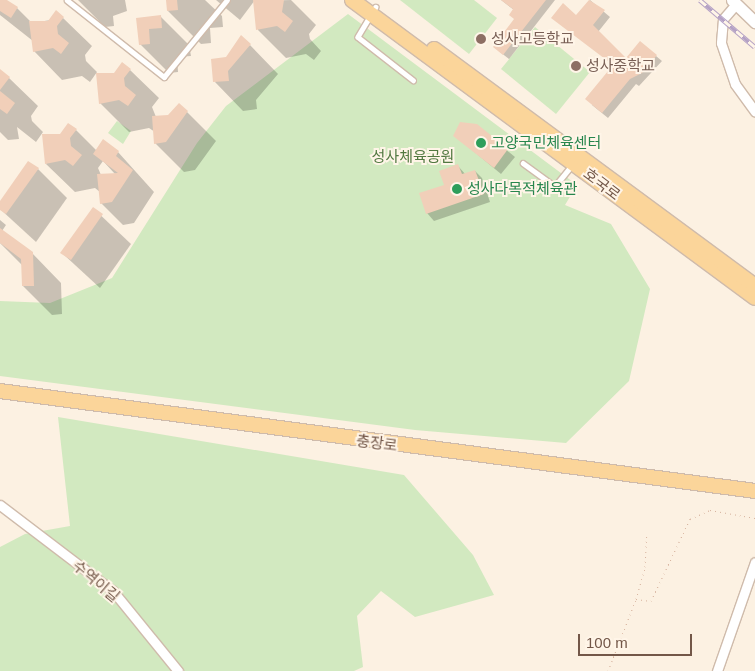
<!DOCTYPE html>
<meta charset="utf-8">
<style>
body{margin:0}
#map{position:relative;width:755px;height:671px;overflow:hidden;background:#fcf1e2;font-family:Helvetica,"Noto Sans KR",sans-serif}
div>[style]{position:absolute}
.green>*{inset:0;background:#d2e9c0}
.shadow>*{inset:0;background:#0003}
.building>*{inset:0;background:#f1cfb9}
.path>*{height:1px;margin-top:-0.5px;transform-origin:0;background:repeating-linear-gradient(90deg,#d6b29d 0 1px,transparent 0 5px)}
.roads{filter:drop-shadow(1px 0 #cfbbab) drop-shadow(-1px 0 #cfbbab) drop-shadow(0 1px #cfbbab) drop-shadow(0 -1px #cfbbab)}
.service>*{height:4.5px;margin:-2.25px;padding:0 2.25px;transform-origin:2.25px;border-radius:2.25px;background:#fff}
.minor>*{height:9px;margin:-4.5px;padding:0 4.5px;transform-origin:4.5px;border-radius:4.5px;background:#fff}
.secondary>*{height:11px;margin:-5.5px;padding:0 5.5px;transform-origin:5.5px;border-radius:5.5px;background:#fff}
.primary>*{height:14px;margin:-7px;padding:0 7px;transform-origin:7px;border-radius:7px;background:#fbd59a}
.rail>*{height:4.5px;margin-top:-2.25px;transform-origin:0;background:repeating-linear-gradient(90deg,#fff5e8 0 8px,#b4a1c5 0 16px);box-sizing:border-box;border-block:1px solid #b4a1c5}
.dots>*{width:14px;height:14px;translate:-50% -50%;box-sizing:border-box;border:2px solid #fff5e8;border-radius:50%}
span{translate:-50% -50%;white-space:nowrap;text-align:center;line-height:1.15;-webkit-text-stroke:4px #fff5e8;paint-order:stroke}
.education-label{font-size:15px;color:#785e54}
.left{translate:0 -50%;text-align:left}
.leisure-label{font-size:15px;color:#27864d}
.park-label{font-size:15px;color:#527941}
.street-label{font-size:15px;color:#735748}
.scale{position:absolute;left:578px;top:634px;width:114px;height:22px;box-sizing:border-box;border:2px solid #735748;border-top:0;padding-left:6px;font-size:15px;line-height:18px;white-space:nowrap;color:#735748;-webkit-text-stroke:4px #fff5e8;paint-order:stroke}
</style>
<div id="map">
<div class="green">
<div style="clip-path:polygon(400px 0,474px 0,497px 18px,469px 54px)"></div>
<div style="clip-path:polygon(348px 14px,577px 185px,565px 205px,611px 224px,650px 289px,629px 381px,566px 443px,415px 430px,0 376px,0 301px,50px 303px,112px 278px,197px 143px,226px 106px)"></div>
<div style="clip-path:polygon(535px 27px,590px 72px,556px 114px,501px 69px)"></div>
<div style="clip-path:polygon(117px 121px,131px 131px,123px 144px,108px 133px)"></div>
<div style="clip-path:polygon(58px 417px,404px 475px,473px 555px,494px 595px,415px 617px,381px 591px,357px 616px,363px 667px,354px 671px,0 671px,0 547px,25px 534px,70px 526px)"></div>
</div>
<div class="shadow">
<div style="clip-path:polygon(0 0,17px 8px,32px 23px,63px 18px,92px 46px,85px 55px,86px 61px,97px 72px,90px 82px,82px 76px,62px 80px,34px 51px,33px 41px,0 15px)"></div>
<div style="clip-path:polygon(78px 0,125px 0,127px 11px,113px 16px,114px 26px,105px 27px)"></div>
<div style="clip-path:polygon(167px 0,205px 0,222px 16px,223px 27px,210px 28px,211px 43px,201px 44px,168px 11px)"></div>
<div style="clip-path:polygon(216px 0,255px 0,240px 20px)"></div>
<div style="clip-path:polygon(291px 0,316px 25px,309px 34px,310px 39px,321px 51px,314px 60px,306px 54px,286px 58px,258px 30px,255px 1px)"></div>
<div style="clip-path:polygon(501px 0,555px 0,509px 59px,500px 52px,516px 20px,514px 10px)"></div>
<div style="clip-path:polygon(590px 0,610px 17px,598px 32px,626px 60px,656px 56px,662px 61px,639px 86px,636px 84px,608px 118px,592px 105px,614px 66px,577px 16px)"></div>
<div style="clip-path:polygon(160px 16px,189px 45px,191px 56px,177px 57px,178px 72px,169px 73px,140px 44px,137px 19px)"></div>
<div style="clip-path:polygon(250px 45px,278px 74px,256px 100px,257px 109px,243px 111px,215px 82px,226px 58px)"></div>
<div style="clip-path:polygon(130px 70px,159px 98px,152px 107px,156px 117px,169px 116px,179px 104px,216px 141px,195px 170px,184px 172px,155px 143px,155px 132px,149px 128px,129px 132px,100px 103px,115px 75px)"></div>
<div style="clip-path:polygon(0 75px,9px 78px,38px 106px,31px 116px,32px 121px,43px 132px,36px 142px,17px 127px,19px 139px,8px 140px,0 132px)"></div>
<div style="clip-path:polygon(476px 125px,515px 157px,501px 174px,455px 136px)"></div>
<div style="clip-path:polygon(evenodd,76px 130px,97px 151px,118px 152px,154px 192px,134px 223px,123px 225px,101px 203px,100px 192px,95px 188px,75px 192px,46px 164px,61px 135px,76px 130px,103px 161px,115px 174px,101px 175px,98px 168px,103px 161px)"></div>
<div style="clip-path:polygon(458px 166px,466px 175px,475px 171px,482px 178px,490px 202px,434px 221px,427px 213px)"></div>
<div style="clip-path:polygon(38px 169px,67px 198px,36px 242px,0 209px,0 203px)"></div>
<div style="clip-path:polygon(93px 208px,131px 244px,100px 288px,62px 253px)"></div>
<div style="clip-path:polygon(0 220px,6px 225px,2px 231px,32px 253px,61px 283px,62px 314px,52px 315px,23px 286px,22px 265px,0 243px)"></div>
</div>
<div class="building">
<div style="clip-path:polygon(0 0,7px 0,18px 7px,11px 18px,0 11px)"></div>
<div style="clip-path:polygon(166px 0,177px 0,178px 10px,167px 11px)"></div>
<div style="clip-path:polygon(253px 0,284px 0,282px 12px,293px 21px,285px 32px,277px 26px,256px 30px)"></div>
<div style="clip-path:polygon(501px 0,546px 0,503px 55px,493px 47px,514px 19px,509px 15px,513px 9px)"></div>
<div style="clip-path:polygon(589px 0,605px 10px,593px 25px,626px 58px,640px 41px,657px 55px,642px 73px,630px 79px,602px 113px,585px 99px,613px 65px,551px 18px,563px 3px,576px 15px)"></div>
<div style="clip-path:polygon(56px 10px,64px 17px,57px 26px,58px 34px,69px 43px,61px 54px,53px 48px,33px 52px,29px 21px,48px 21px)"></div>
<div style="clip-path:polygon(161px 15px,162px 28px,149px 29px,150px 44px,139px 45px,136px 18px)"></div>
<div style="clip-path:polygon(241px 35px,251px 44px,228px 71px,229px 81px,213px 82px,211px 59px,226px 57px)"></div>
<div style="clip-path:polygon(122px 62px,131px 69px,124px 78px,125px 86px,136px 95px,128px 106px,119px 100px,99px 104px,96px 73px,114px 73px)"></div>
<div style="clip-path:polygon(0 69px,10px 77px,0 90px)"></div>
<div style="clip-path:polygon(0 91px,15px 103px,7px 114px,0 109px)"></div>
<div style="clip-path:polygon(179px 103px,188px 111px,166px 142px,154px 144px,152px 116px,168px 115px)"></div>
<div style="clip-path:polygon(460px 122px,477px 124px,508px 149px,494px 168px,453px 136px)"></div>
<div style="clip-path:polygon(68px 123px,77px 129px,70px 138px,71px 146px,82px 155px,73px 166px,65px 160px,45px 164px,42px 134px,60px 134px)"></div>
<div style="clip-path:polygon(103px 139px,119px 151px,116px 156px,133px 170px,112px 202px,100px 204px,97px 174px,118px 173px,93px 154px)"></div>
<div style="clip-path:polygon(28px 161px,39px 168px,6px 214px,0 210px,0 201px)"></div>
<div style="clip-path:polygon(458px 164px,462px 174px,475px 170px,484px 194px,426px 214px,419px 193px,444px 185px,439px 171px)"></div>
<div style="clip-path:polygon(93px 207px,103px 214px,71px 260px,60px 253px)"></div>
<div style="clip-path:polygon(0 228px,33px 252px,34px 286px,22px 286px,21px 259px,0 243px)"></div>
</div>
<div class="path">
<div style="left:636px;top:599px;width:15px;rotate:8deg"></div>
<div style="left:651px;top:601px;width:91px;rotate:-64.6deg"></div>
<div style="left:690px;top:519px;width:22px;rotate:-24deg"></div>
<div style="left:710px;top:510px;width:46px;rotate:10.1deg"></div>
<div style="left:608px;top:671px;width:77px;rotate:-68.7deg"></div>
<div style="left:636px;top:599px;width:33px;rotate:-74deg"></div>
<div style="left:645px;top:567px;width:33px;rotate:-87deg"></div>
</div>
<div class="roads">
<div class="service">
<div style="left:67px;top:0;width:124px;rotate:38.4deg"></div>
<div style="left:164px;top:77px;width:99px;rotate:-50.7deg"></div>
<div style="left:376px;top:7px;width:35px;rotate:121deg"></div>
<div style="left:358px;top:37px;width:70px;rotate:38deg"></div>
<div style="left:523px;top:163px;width:39px;rotate:36deg"></div>
<div style="left:555px;top:186px;width:26px;rotate:-51deg"></div>
</div>
<div class="minor">
<div style="left:736px;top:4px;width:20px;rotate:131deg"></div>
<div style="left:723px;top:19px;width:24px;rotate:95deg"></div>
<div style="left:721px;top:43px;width:43px;rotate:71.1deg"></div>
<div style="left:735px;top:84px;width:34px;rotate:54deg"></div>
<div style="left:0;top:505px;width:142px;rotate:37.3deg"></div>
<div style="left:113px;top:591px;width:103px;rotate:50.9deg"></div>
<div style="left:717px;top:671px;width:115px;rotate:-70.8deg"></div>
</div>
<div class="secondary">
<div style="left:732px;top:0;width:32px;rotate:44deg"></div>
</div>
<div class="primary">
<div style="left:352px;top:0;width:501px;rotate:36.48deg"></div>
<div style="left:434px;top:49px;width:399px;rotate:36.4deg"></div>
<div style="left:0;top:391px;width:762px;rotate:7.54deg"></div>
</div>
</div>
<div class="rail">
<div style="left:700px;top:0;width:72px;rotate:40.5deg"></div>
</div>
<div class="dots">
<div style="left:481px;top:39px;background:#8d6e63"></div>
<div style="left:576px;top:66px;background:#8d6e63"></div>
<div style="left:481px;top:143px;background:#2e9e5b"></div>
<div style="left:457px;top:189px;background:#2e9e5b"></div>
</div>
<div class="education-label">
<span class="left" style="left:491px;top:39px">성사고등학교</span>
<span class="left" style="left:586px;top:66px">성사중학교</span>
</div>
<div class="leisure-label">
<span class="left" style="left:491px;top:143px">고양국민체육센터</span>
<span class="left" style="left:467px;top:189px">성사다목적체육관</span>
</div>
<div class="park-label">
<span style="left:413px;top:157px">성사체육공원</span>
</div>
<div class="street-label">
<span style="left:602px;top:184px;rotate:37deg">호국로</span>
<span style="left:377px;top:443px;rotate:7deg">충장로</span>
<span style="left:96px;top:581px;rotate:40deg">수역이길</span>
</div>
<div class="scale">100 m</div>
</div>
